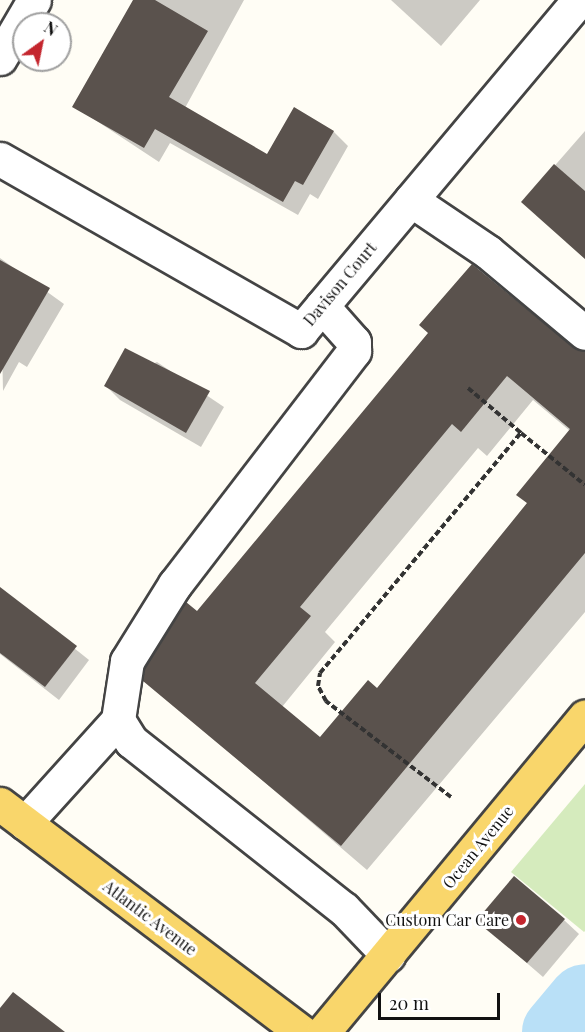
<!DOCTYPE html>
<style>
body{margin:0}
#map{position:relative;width:585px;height:1032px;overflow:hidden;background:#fffdf5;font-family:"Playfair Display",serif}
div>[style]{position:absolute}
.green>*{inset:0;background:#d5ebbd}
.shadow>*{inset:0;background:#0003}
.river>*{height:74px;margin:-37px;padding:0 37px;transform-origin:37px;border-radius:37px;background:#b9e0f7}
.building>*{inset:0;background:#5a524d}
.path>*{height:4px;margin-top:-2px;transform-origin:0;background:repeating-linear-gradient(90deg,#333 0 6px,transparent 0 9px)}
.roads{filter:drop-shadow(2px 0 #444) drop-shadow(-2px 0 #444) drop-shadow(0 2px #444) drop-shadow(0 -2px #444)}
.minor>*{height:33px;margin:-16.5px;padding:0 16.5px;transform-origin:16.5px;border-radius:16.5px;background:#fff}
.major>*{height:33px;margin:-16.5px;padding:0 16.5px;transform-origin:16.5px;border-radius:16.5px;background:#f9d66b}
.dots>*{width:16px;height:16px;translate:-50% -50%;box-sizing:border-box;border:3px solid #fff;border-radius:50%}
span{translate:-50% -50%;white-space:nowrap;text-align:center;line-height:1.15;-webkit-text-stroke:6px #fff;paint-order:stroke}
.street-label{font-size:16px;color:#111}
.poi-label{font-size:16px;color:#111}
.right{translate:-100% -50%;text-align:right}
.north{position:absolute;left:12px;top:12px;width:60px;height:60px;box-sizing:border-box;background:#fff;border:2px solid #a0a0a0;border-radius:50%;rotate:33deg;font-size:16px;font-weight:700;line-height:24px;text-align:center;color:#111}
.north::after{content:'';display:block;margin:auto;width:21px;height:27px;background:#c4262e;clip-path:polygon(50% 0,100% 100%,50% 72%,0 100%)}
.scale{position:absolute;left:378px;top:993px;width:122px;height:27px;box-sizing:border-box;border:3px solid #111;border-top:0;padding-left:8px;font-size:18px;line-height:21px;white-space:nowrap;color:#111;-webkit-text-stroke:4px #fff;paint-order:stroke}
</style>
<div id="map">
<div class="green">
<div style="clip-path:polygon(585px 784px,585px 931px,584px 932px,511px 872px)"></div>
</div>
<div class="shadow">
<div style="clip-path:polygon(137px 0,244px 0,185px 108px,267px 156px,295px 109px,334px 132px,348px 146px,318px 199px,310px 194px,298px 215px,170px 143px,159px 162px,74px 106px)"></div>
<div style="clip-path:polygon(391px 0,480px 0,441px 46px)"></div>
<div style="clip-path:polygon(585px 131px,585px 259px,523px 202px)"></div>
<div style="clip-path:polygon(0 258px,64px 304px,27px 367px,19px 362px,3px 391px)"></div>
<div style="clip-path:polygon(evenodd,472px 266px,585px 356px,585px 612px,367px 870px,145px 680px,429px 333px,472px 266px,533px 400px,570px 431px,518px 495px,528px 504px,377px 690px,320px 739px,282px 707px,335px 642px,325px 632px,478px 448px,487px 456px,533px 400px)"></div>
<div style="clip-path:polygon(157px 362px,224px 407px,201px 447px,120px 400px,106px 386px)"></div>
<div style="clip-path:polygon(0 589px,89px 660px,59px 700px,0 654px)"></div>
<div style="clip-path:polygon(564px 920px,579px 934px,543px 977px,478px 921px)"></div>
</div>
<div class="river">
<div style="left:559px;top:1032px;width:40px;rotate:-50deg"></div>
</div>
<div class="building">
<div style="clip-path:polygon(133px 0,155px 0,208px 31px,169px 97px,267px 154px,294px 107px,334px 131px,303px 185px,295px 181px,283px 202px,155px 129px,144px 148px,72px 107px)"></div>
<div style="clip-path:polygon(554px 164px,585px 191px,585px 259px,521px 202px)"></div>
<div style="clip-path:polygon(0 260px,50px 288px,0 374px)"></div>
<div style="clip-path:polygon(evenodd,472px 264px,573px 347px,585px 351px,585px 553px,341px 846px,143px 681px,145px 668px,186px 602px,197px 611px,428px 333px,419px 325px,472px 264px,507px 376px,570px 429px,516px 495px,527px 503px,377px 688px,368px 680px,320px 737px,255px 683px,311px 616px,300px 607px,452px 424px,461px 432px,507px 376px)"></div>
<div style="clip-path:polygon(125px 348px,210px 391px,186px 433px,104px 386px)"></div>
<div style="clip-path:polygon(0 587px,77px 646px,45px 687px,0 653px)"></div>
<div style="clip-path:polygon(514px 876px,565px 919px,527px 963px,476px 921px)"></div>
<div style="clip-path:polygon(13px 992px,65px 1032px,0 1032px,0 1008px)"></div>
</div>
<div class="path">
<div style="left:468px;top:388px;width:70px;rotate:40.3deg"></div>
<div style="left:451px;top:797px;width:158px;rotate:-142.5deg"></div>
<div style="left:326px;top:701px;width:17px;rotate:-118deg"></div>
<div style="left:318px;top:686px;width:13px;rotate:-81deg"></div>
<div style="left:320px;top:673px;width:313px;rotate:-50.1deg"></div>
<div style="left:521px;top:433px;width:82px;rotate:39.1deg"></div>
</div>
<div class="roads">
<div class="minor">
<div style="left:0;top:58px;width:67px;rotate:-59.6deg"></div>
<div style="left:0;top:159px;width:347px;rotate:29.7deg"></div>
<div style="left:301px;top:331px;width:432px;rotate:-50deg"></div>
<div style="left:411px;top:200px;width:93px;rotate:34deg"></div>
<div style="left:488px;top:252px;width:126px;rotate:39.9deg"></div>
<div style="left:322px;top:306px;width:48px;rotate:48.4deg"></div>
<div style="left:354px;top:342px;width:9px;rotate:90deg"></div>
<div style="left:354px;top:351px;width:294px;rotate:127.5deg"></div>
<div style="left:175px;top:584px;width:91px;rotate:121.9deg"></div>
<div style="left:127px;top:661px;width:60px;rotate:98.7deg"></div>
<div style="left:118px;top:720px;width:25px;rotate:58deg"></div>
<div style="left:131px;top:741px;width:271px;rotate:38.3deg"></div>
<div style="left:344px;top:909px;width:64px;rotate:46.3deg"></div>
<div style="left:25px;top:823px;width:139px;rotate:-47.9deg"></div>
</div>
<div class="major">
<div style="left:0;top:804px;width:378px;rotate:37.1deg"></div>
<div style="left:323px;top:1032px;width:410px;rotate:-50.3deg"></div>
</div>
</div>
<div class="dots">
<div style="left:521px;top:920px;background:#c4262e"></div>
</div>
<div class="street-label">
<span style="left:340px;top:284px;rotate:-50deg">Davison Court</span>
<span style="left:478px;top:847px;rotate:-51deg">Ocean Avenue</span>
<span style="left:150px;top:918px;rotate:37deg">Atlantic Avenue</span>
</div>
<div class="poi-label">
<span class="right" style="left:509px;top:920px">Custom Car Care</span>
</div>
<div class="north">N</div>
<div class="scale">20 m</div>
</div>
